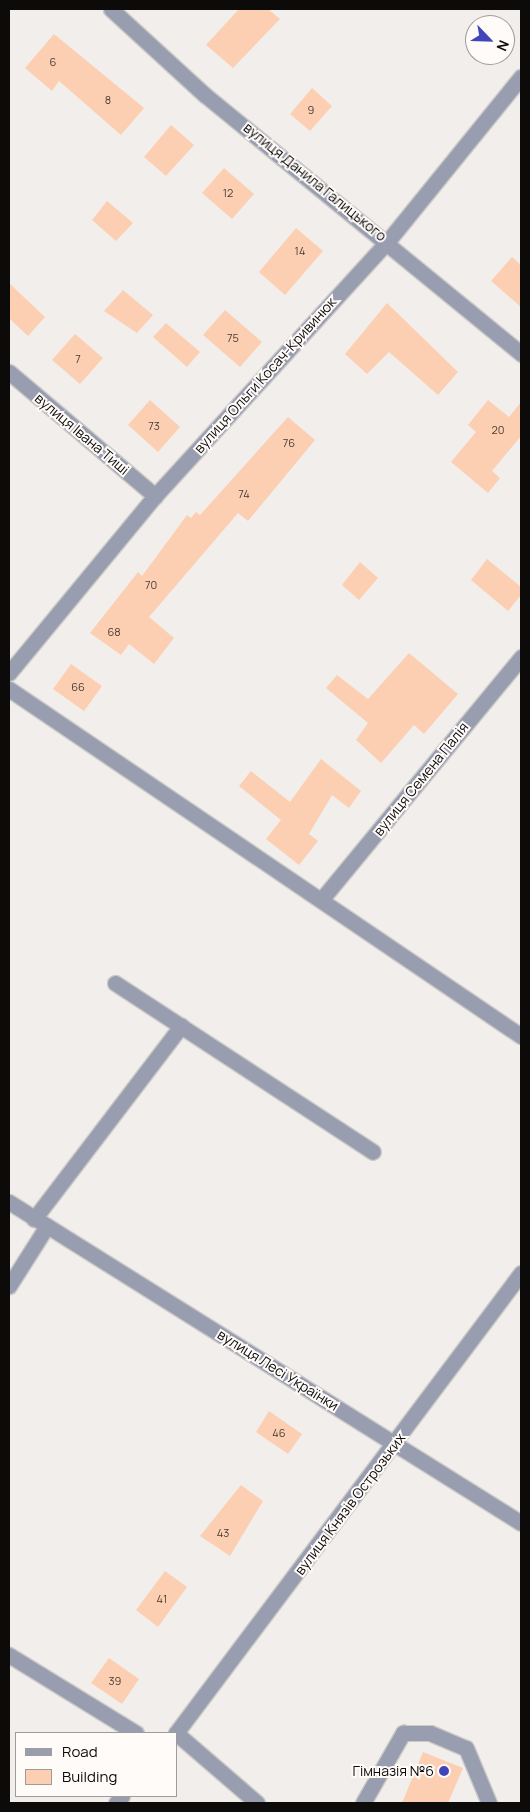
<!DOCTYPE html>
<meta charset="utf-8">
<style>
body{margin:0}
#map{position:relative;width:530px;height:1812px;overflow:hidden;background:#f1eeeb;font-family:Manrope,sans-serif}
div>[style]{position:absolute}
.building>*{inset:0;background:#fdcfb2}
.roads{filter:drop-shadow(1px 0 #cccac7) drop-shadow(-1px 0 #cccac7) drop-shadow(0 1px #cccac7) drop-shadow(0 -1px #cccac7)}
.minor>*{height:15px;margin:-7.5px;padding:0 7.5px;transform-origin:7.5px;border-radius:7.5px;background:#989db0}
.dots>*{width:14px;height:14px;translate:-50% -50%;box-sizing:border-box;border:2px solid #fffbf9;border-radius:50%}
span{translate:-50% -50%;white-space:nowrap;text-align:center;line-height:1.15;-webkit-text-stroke:4px #fffbf9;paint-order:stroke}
.number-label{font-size:11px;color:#483c34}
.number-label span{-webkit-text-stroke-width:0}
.street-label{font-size:14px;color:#0c0b0a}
.poi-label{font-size:14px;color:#0c0b0a}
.right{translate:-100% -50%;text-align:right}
.frame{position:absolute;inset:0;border:10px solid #0c0b0a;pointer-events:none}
.legend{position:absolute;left:15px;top:1732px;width:162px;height:65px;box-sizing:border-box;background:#fffbf9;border:1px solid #9e9b99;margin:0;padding:6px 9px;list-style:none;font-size:15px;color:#0c0b0a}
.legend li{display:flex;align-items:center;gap:10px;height:25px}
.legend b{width:25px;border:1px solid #9e9b99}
.north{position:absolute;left:465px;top:15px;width:50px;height:50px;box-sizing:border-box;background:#fffbf9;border:1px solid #9e9b99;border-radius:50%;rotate:114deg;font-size:14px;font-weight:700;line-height:20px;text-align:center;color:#0c0b0a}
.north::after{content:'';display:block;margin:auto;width:18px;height:22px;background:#4245ba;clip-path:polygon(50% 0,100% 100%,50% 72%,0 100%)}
</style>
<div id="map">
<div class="building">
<div style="clip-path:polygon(239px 9px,268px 9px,280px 19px,233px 68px,206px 45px)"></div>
<div style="clip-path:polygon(54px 34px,144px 108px,121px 135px,59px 81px,52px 91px,25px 68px)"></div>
<div style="clip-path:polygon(312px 88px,332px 106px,310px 131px,290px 114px)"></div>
<div style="clip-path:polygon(171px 125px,194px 145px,166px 176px,144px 157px)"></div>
<div style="clip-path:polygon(224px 168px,254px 194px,232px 219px,202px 193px)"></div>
<div style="clip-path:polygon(107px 201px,133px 223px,116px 241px,92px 220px)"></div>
<div style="clip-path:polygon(296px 228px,323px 251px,285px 295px,259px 272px)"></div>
<div style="clip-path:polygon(512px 257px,521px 265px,521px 307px,491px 281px)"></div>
<div style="clip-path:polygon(9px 283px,45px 317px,28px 336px,9px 318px)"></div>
<div style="clip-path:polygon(123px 290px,153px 315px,137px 333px,104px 311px)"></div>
<div style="clip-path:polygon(387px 303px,458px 372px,438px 395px,389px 352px,367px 374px,345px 354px)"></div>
<div style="clip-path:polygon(225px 310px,262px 342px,240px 367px,203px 335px)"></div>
<div style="clip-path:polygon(166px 323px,200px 352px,187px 367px,153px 337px)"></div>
<div style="clip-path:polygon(75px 334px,103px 358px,80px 384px,52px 360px)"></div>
<div style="clip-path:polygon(150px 400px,180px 427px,158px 452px,128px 425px)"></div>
<div style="clip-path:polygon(488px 400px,509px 417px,521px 402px,521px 436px,492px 471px,500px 478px,488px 493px,451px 462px,476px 432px,468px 425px)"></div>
<div style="clip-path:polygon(288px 417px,315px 440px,248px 521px,238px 513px,149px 617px,174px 638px,154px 664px,129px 644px,121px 655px,90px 633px,138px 572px,142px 576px,187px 515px,191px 518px,196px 512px,200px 515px)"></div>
<div style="clip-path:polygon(487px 559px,521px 587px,521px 595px,508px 611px,471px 580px)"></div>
<div style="clip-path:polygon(360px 562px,378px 578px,359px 600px,342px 585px)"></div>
<div style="clip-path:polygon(409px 653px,458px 694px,424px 734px,414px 725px,381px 763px,356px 740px,368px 723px,326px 688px,337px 675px,368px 699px)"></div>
<div style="clip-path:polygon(71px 664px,102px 686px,84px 711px,53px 689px)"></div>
<div style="clip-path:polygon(321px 759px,361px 791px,349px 808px,332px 795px,309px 834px,318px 841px,299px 865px,266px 839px,281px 820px,239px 786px,251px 771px,290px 802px)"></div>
<div style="clip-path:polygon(269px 1411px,302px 1434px,288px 1454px,256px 1432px)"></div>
<div style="clip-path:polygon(241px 1485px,263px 1501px,230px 1556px,200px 1536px)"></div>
<div style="clip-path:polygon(165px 1571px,187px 1587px,158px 1627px,136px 1610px)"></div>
<div style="clip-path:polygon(109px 1658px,139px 1679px,122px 1704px,91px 1683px)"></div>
<div style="clip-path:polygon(423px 1752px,463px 1768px,448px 1803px,402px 1803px)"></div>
</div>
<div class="roads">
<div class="minor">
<div style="left:111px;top:9px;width:127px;rotate:42.5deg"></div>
<div style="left:205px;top:95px;width:409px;rotate:39.3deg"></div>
<div style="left:9px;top:372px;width:192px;rotate:40.3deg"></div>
<div style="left:9px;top:673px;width:229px;rotate:-50.5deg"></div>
<div style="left:155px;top:496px;width:345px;rotate:-47.6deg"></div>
<div style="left:388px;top:241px;width:211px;rotate:-51deg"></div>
<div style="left:9px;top:689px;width:619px;rotate:34.13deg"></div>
<div style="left:321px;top:900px;width:315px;rotate:-50.5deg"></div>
<div style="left:115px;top:983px;width:308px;rotate:33.2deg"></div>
<div style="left:9px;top:1202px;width:604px;rotate:32.09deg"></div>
<div style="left:34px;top:1219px;width:243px;rotate:-52.7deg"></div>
<div style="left:9px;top:1286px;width:71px;rotate:-57.7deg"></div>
<div style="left:9px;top:1655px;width:149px;rotate:31.6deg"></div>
<div style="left:176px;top:1733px;width:575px;rotate:-53.13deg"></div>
<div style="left:176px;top:1733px;width:107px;rotate:40.8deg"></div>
<div style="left:116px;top:1803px;width:9px;rotate:-49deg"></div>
<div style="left:363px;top:1803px;width:81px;rotate:-60.3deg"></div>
<div style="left:403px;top:1733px;width:27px"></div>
<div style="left:430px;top:1733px;width:39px;rotate:23deg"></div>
<div style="left:466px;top:1748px;width:60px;rotate:67.3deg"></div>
</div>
</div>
<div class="dots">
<div style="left:444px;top:1771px;background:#4245ba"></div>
</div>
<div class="number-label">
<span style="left:53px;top:62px">6</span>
<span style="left:108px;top:100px">8</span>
<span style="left:311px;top:110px">9</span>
<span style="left:228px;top:193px">12</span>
<span style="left:300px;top:251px">14</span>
<span style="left:233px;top:338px">75</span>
<span style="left:78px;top:359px">7</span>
<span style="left:154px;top:426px">73</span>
<span style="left:498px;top:430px">20</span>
<span style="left:289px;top:443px">76</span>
<span style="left:244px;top:494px">74</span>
<span style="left:151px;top:585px">70</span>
<span style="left:114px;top:632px">68</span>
<span style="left:78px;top:687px">66</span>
<span style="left:279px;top:1433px">46</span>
<span style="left:223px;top:1533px">43</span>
<span style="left:162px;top:1599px">41</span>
<span style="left:115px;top:1681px">39</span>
</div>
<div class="street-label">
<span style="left:315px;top:182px;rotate:39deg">вулиця Данила Галицького</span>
<span style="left:265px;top:375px;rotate:-48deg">вулиця Ольги Косач-Кривинюк</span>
<span style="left:82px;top:434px;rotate:40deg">вулиця Івана Тиші</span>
<span style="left:421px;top:779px;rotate:-51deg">вулиця Семена Палія</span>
<span style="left:278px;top:1370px;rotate:32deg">вулиця Лесі Українки</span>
<span style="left:350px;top:1504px;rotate:-53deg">вулиця Князів Острозьких</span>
</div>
<div class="poi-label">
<span class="right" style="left:434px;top:1771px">Гімназія №6</span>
</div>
<div class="frame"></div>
<ul class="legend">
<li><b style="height:6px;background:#989db0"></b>Road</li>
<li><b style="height:14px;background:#fdcfb2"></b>Building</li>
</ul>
<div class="north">N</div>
</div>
